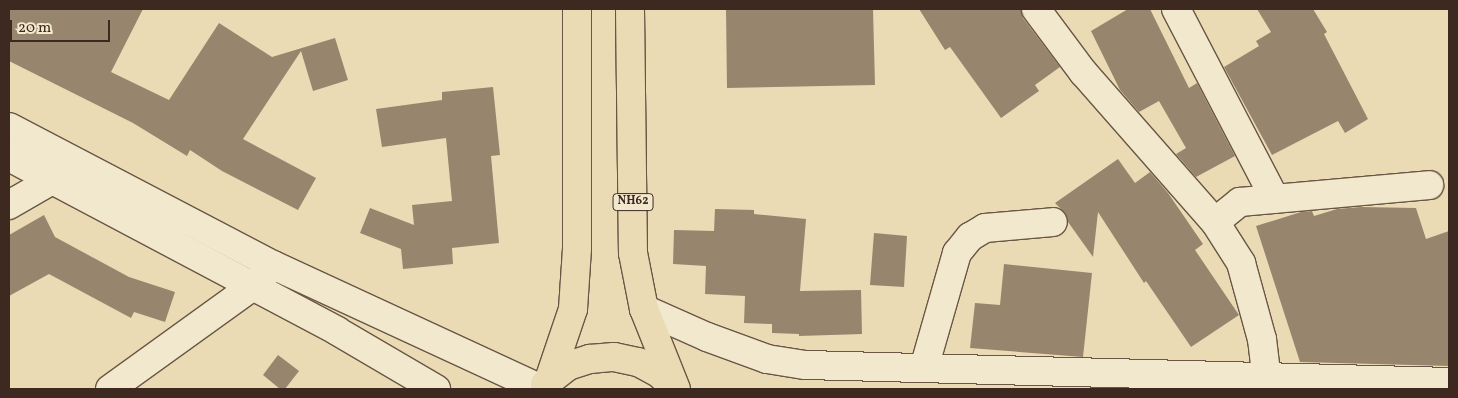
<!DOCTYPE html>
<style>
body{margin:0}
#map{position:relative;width:1458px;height:398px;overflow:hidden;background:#eadbb4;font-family:Vollkorn,serif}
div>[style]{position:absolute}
.building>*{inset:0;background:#97866d}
.roads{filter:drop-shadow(1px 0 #695645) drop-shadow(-1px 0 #695645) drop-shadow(0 1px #695645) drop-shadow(0 -1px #695645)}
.minor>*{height:28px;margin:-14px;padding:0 14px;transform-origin:14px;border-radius:14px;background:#f1e8ce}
.secondary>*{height:28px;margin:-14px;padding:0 14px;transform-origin:14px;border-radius:14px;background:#f1e8ce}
.trunk>*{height:28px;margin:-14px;padding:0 14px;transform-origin:14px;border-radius:14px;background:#eadbb4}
span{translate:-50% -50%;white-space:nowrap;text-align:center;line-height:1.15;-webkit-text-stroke:4px #f1e8ce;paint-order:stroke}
.shield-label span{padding:1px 4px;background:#f1e8ce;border:1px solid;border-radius:4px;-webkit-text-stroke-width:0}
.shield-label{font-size:12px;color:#3e2920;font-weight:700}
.frame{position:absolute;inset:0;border:10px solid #3e2920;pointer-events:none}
.scale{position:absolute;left:10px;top:20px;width:100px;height:22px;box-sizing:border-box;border:2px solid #3e2920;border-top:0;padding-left:6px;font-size:15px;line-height:18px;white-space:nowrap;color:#3e2920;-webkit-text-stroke:4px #f1e8ce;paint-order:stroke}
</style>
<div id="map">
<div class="building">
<div style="clip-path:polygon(9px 9px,143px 9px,111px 72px,169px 100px,219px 23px,272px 57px,335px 38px,348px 80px,313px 91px,301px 51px,243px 139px,316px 178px,298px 210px,222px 171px,190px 150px,187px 156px,133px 123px,9px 61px)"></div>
<div style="clip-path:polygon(726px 9px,873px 9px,875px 85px,727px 88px)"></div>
<div style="clip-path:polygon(919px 9px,1021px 9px,1023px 18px,1060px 67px,1035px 85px,1039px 91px,1001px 118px,950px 47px,945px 50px)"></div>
<div style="clip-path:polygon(1128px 9px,1150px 9px,1189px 88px,1197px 83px,1235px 156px,1196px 177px,1176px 154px,1186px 148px,1159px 101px,1139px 112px,1120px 90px,1091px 31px)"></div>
<div style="clip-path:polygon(1257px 9px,1313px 9px,1327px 32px,1324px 34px,1368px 119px,1345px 133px,1338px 121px,1272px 155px,1224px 67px,1259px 46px,1256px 41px,1271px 32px)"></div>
<div style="clip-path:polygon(493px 87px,500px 155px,491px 156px,499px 243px,452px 248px,453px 264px,403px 269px,401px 249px,360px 233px,370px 208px,414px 225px,412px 205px,452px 201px,446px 138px,382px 147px,376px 109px,442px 100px,442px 92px)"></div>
<div style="clip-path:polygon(1118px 159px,1135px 183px,1150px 172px,1168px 193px,1203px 244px,1195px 250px,1239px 315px,1191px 347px,1146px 281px,1144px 283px,1098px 212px,1093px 257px,1068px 222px,1065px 213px,1055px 203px)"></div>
<div style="clip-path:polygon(1361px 207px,1416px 208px,1426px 239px,1449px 231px,1449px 366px,1300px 362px,1256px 226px,1301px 212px,1312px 211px,1314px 216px,1337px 209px)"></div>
<div style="clip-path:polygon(715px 209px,754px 210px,754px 214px,806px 219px,800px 291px,861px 290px,862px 334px,799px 336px,799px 334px,772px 333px,772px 324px,744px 323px,745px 296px,705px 294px,706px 266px,673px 264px,674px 230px,714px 231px)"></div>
<div style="clip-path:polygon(44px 215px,55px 237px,129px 277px,175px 292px,165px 322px,134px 312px,131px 318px,49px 274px,9px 296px,9px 235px)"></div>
<div style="clip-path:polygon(874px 233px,907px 236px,904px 287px,870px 285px)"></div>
<div style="clip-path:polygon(1004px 264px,1092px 273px,1083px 357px,970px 348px,975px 303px,1000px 305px)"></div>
<div style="clip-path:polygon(278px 355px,299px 371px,285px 389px,280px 389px,263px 375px)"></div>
</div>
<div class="roads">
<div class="minor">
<div style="left:1036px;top:9px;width:79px;rotate:53.3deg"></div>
<div style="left:1083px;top:72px;width:200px;rotate:48.7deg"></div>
<div style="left:1215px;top:222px;width:49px;rotate:57.6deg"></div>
<div style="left:1241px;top:263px;width:79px;rotate:74.6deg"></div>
<div style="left:1262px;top:339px;width:50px;rotate:83.2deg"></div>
<div style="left:1176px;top:9px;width:214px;rotate:62.5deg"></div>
<div style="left:9px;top:205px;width:52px;rotate:-30deg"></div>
<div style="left:1215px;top:222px;width:32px;rotate:-39deg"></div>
<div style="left:1240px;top:202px;width:190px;rotate:-5.1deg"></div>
<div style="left:644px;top:309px;width:69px;rotate:24deg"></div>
<div style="left:707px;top:337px;width:64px;rotate:20.1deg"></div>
<div style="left:767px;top:359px;width:39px;rotate:9deg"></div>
<div style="left:806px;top:365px;width:643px;rotate:1.51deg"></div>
<div style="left:924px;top:368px;width:120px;rotate:-74deg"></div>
<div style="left:957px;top:253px;width:21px;rotate:-51deg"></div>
<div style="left:970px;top:237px;width:17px;rotate:-31deg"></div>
<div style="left:985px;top:228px;width:68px;rotate:-5deg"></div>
<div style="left:110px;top:389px;width:176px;rotate:-35.8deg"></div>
<div style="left:253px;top:286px;width:29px;rotate:-46deg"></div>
</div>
<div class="secondary">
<div style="left:9px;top:127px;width:298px;rotate:27.6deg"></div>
<div style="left:273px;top:265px;width:295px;rotate:24.8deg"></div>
<div style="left:9px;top:157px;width:371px;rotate:27.9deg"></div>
<div style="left:337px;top:331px;width:115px;rotate:30.4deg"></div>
</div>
<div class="trunk">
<div style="left:630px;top:9px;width:244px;rotate:89.3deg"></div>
<div style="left:633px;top:253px;width:57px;rotate:78.9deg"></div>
<div style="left:644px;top:309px;width:86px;rotate:68.2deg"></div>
<div style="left:549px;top:380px;width:75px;rotate:-71.3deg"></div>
<div style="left:573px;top:309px;width:61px;rotate:-86.2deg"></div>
<div style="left:577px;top:248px;width:239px;rotate:-90deg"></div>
<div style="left:545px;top:384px;width:29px;rotate:-38deg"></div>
<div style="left:568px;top:366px;width:23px;rotate:-18deg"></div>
<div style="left:590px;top:359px;width:24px;rotate:-5deg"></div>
<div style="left:614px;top:357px;width:25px;rotate:12deg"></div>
<div style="left:638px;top:362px;width:24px;rotate:28deg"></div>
<div style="left:659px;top:373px;width:23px;rotate:45deg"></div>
</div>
</div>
<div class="shield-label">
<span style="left:633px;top:202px">NH62</span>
</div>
<div class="frame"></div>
<div class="scale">20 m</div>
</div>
